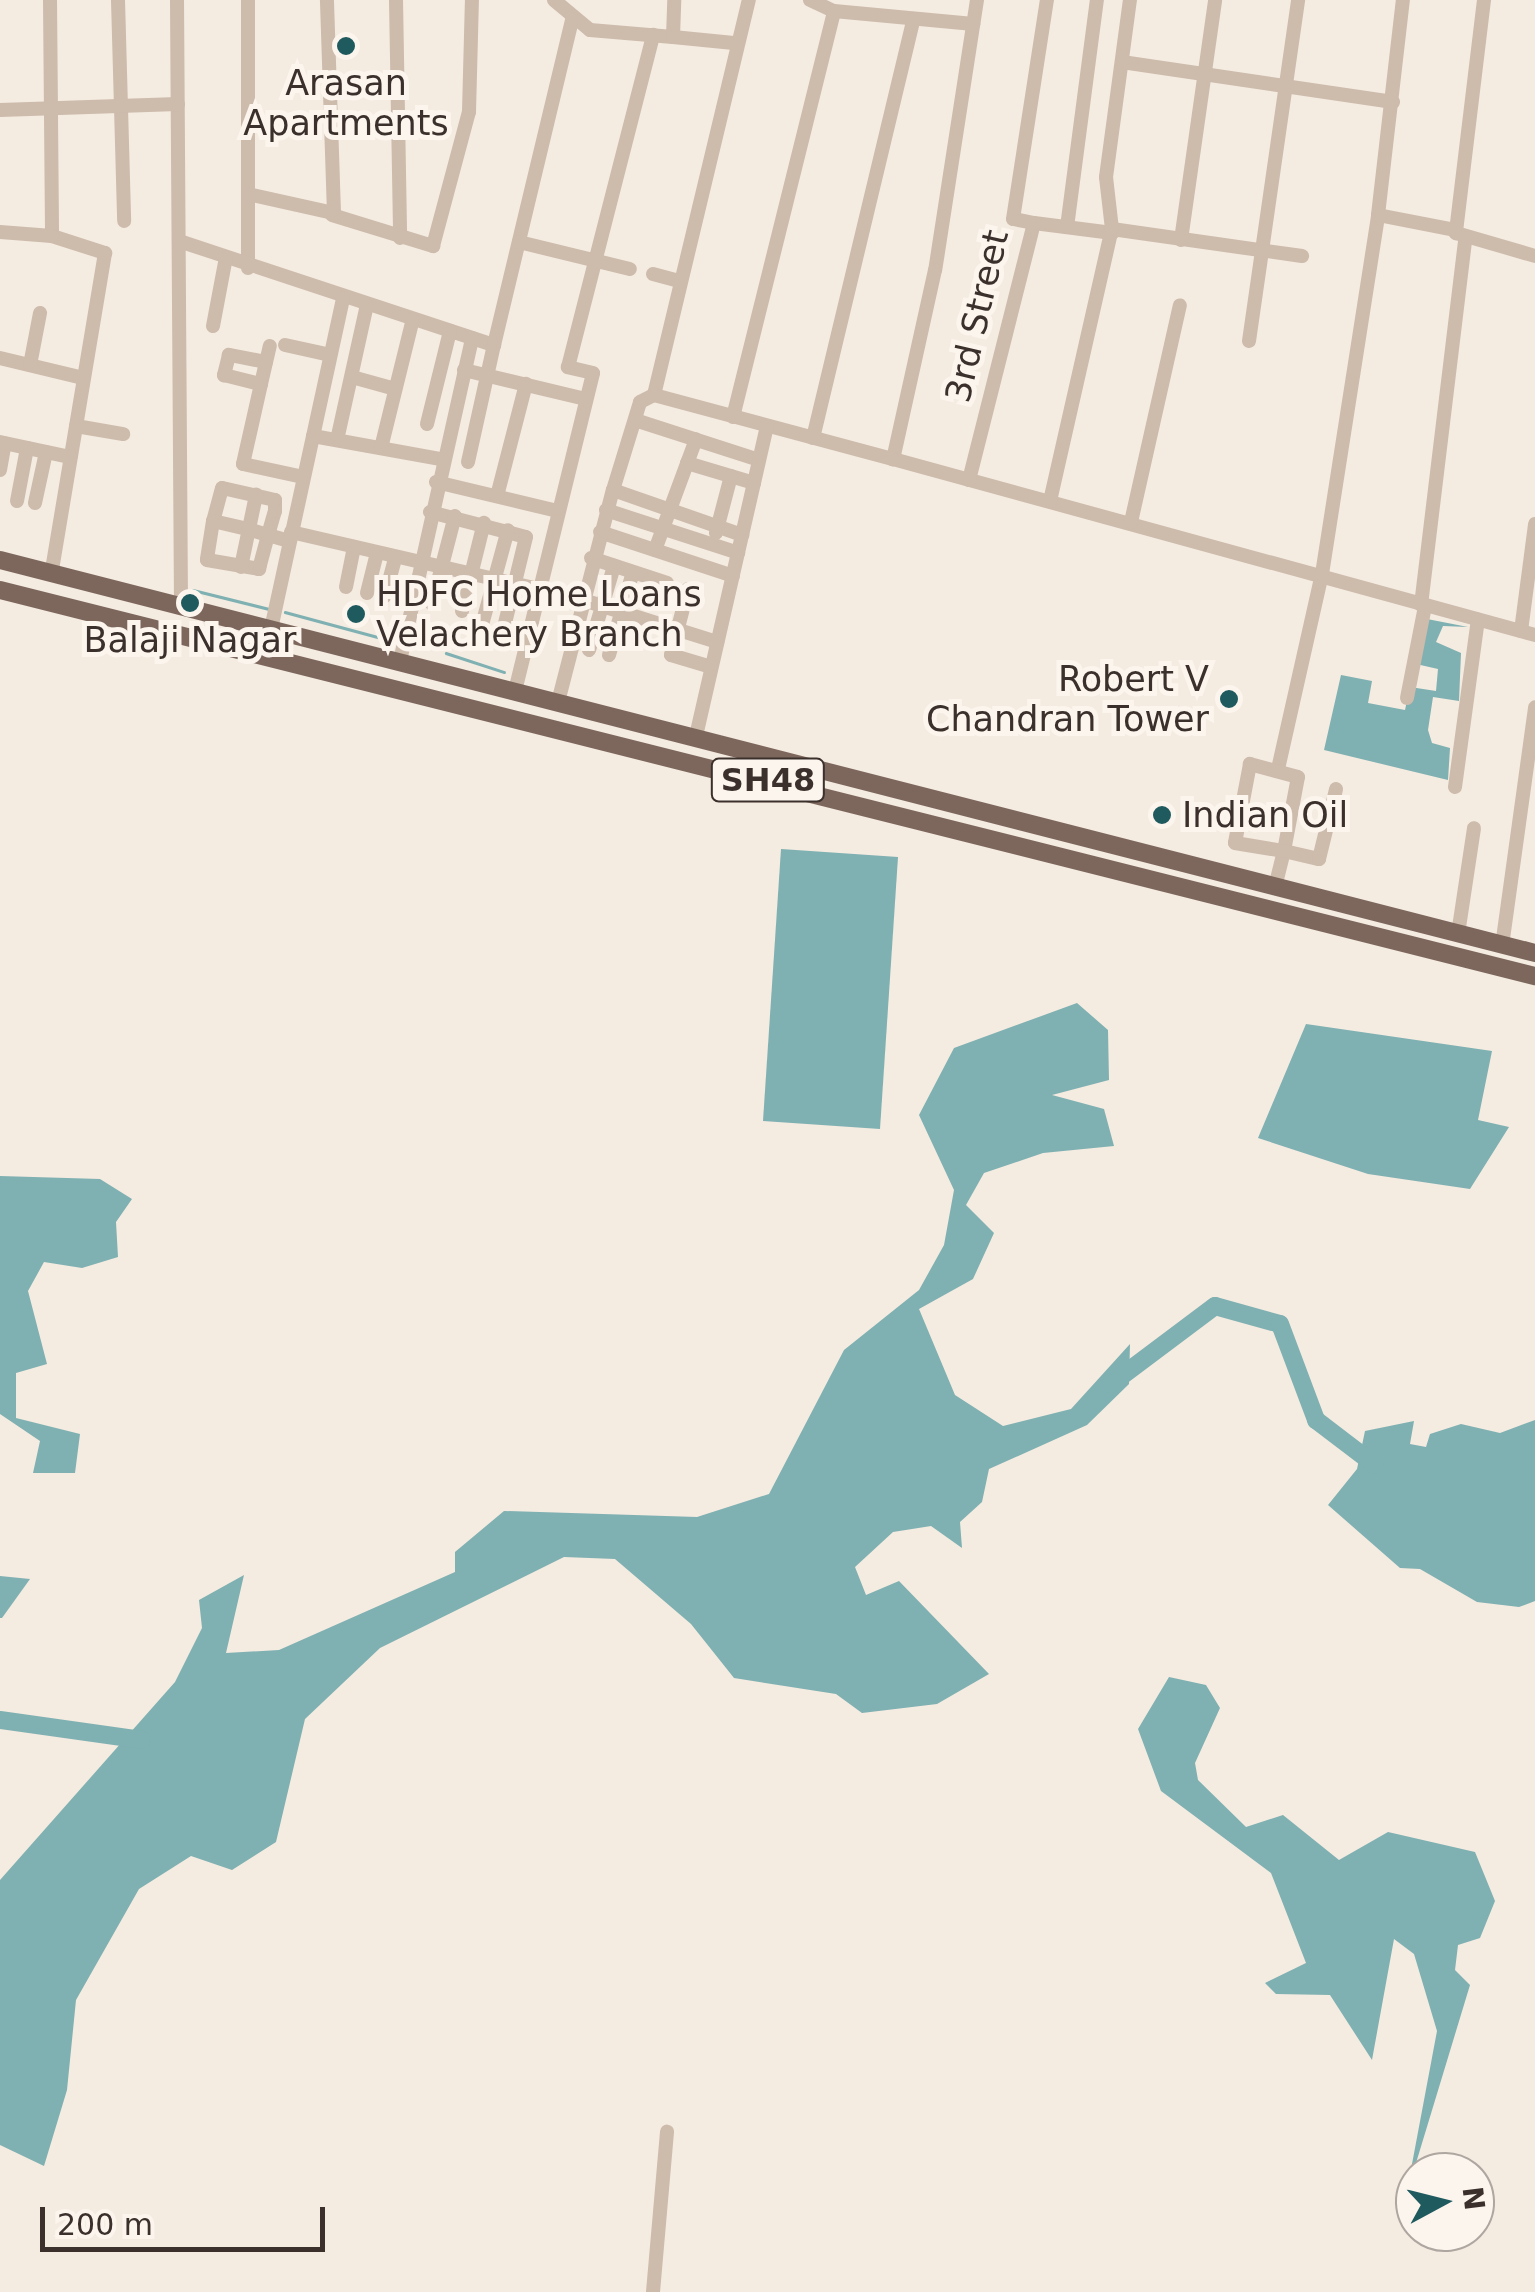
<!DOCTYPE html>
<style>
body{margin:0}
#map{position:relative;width:1535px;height:2292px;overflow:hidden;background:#f4ebe1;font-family:"DejaVu Sans",sans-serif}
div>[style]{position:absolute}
.water>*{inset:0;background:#7fb0b2}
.stream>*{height:2.5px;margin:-1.25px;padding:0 1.25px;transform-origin:1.25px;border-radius:1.25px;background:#7fb0b2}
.river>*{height:18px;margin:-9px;padding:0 9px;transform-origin:9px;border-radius:9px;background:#7fb0b2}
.minor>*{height:14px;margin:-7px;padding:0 7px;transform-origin:7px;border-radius:7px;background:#cdbbac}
.major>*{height:18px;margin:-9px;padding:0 9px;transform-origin:9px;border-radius:9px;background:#7d675c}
.dots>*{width:28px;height:28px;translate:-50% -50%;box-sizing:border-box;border:5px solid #fbf5ee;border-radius:50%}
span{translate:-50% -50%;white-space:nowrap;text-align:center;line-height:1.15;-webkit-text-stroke:10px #fbf5ee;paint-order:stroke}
.shield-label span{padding:2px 8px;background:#fbf5ee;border:2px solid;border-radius:8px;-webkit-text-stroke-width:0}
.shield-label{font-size:32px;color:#3b302b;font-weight:700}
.poi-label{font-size:35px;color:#3b302b}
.left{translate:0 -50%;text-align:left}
.right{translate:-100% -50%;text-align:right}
.street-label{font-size:35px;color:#3b302b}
.north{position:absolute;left:1395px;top:2152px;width:100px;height:100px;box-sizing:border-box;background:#fbf5ee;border:2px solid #aea6a0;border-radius:50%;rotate:83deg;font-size:28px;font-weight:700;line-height:40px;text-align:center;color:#3b302b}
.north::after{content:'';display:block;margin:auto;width:35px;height:45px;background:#1f5a5e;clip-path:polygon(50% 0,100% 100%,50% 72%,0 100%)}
.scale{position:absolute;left:40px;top:2207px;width:285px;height:45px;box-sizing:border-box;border:5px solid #3b302b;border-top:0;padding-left:12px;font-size:30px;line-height:35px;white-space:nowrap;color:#3b302b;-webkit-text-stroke:8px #fbf5ee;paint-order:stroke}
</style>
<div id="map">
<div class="water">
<div style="clip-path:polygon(1427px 619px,1468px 627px,1443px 626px,1436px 642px,1461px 653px,1459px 701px,1433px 697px,1428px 730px,1432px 743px,1450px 748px,1448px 780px,1324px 750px,1341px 675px,1372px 681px,1368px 703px,1405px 710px,1410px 687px,1436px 691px,1438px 669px,1416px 664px)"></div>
<div style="clip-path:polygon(781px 849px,898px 857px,880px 1129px,763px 1121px)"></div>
<div style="clip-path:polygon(1077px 1003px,1108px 1030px,1109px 1080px,1052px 1095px,1104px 1109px,1114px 1146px,1043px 1153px,984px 1173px,966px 1205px,994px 1233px,973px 1279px,919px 1309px,955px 1395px,1003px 1426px,1071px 1409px,1130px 1344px,1129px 1384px,1087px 1425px,989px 1469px,982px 1502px,960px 1522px,962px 1548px,931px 1526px,893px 1532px,855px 1567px,866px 1595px,899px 1581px,989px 1674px,937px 1704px,862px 1713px,836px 1694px,734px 1678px,691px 1624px,615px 1559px,564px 1557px,380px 1648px,305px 1719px,276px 1842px,232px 1870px,191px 1856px,139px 1889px,76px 2000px,67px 2090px,44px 2166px,0 2145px,0 1880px,175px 1682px,202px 1628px,199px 1600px,244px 1575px,226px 1653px,279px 1650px,455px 1572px,455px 1552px,504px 1511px,697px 1517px,769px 1494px,844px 1350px,919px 1290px,944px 1245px,954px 1190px,919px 1115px,954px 1048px)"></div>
<div style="clip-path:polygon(1306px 1024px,1492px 1051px,1478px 1120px,1509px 1127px,1470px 1189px,1368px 1174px,1258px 1138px)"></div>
<div style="clip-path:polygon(0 1176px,100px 1179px,132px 1199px,116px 1222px,118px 1257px,82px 1268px,44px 1262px,28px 1291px,47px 1364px,16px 1373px,16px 1418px,80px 1434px,75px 1473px,33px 1473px,40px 1441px,0 1414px)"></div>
<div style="clip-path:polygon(1535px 1420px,1535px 1601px,1519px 1607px,1477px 1602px,1420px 1569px,1400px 1568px,1328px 1505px,1357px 1469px,1365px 1431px,1414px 1421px,1410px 1444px,1426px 1447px,1430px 1434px,1461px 1424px,1500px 1433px)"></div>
<div style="clip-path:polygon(0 1576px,30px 1579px,2px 1618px,0 1618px)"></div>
<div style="clip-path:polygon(1169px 1677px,1206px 1685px,1220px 1708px,1195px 1763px,1198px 1780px,1246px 1827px,1283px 1815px,1339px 1860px,1388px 1832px,1475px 1852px,1495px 1901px,1480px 1938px,1458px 1945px,1455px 1970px,1470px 1985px,1406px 2196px,1437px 2031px,1414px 1954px,1394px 1939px,1372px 2060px,1330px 1995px,1276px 1994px,1265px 1983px,1306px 1963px,1271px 1873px,1161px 1791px,1138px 1729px)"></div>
</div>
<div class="stream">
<div style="left:193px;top:590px;width:78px;rotate:14deg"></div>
<div style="left:285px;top:612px;width:108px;rotate:15.1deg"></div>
<div style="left:446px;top:653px;width:61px;rotate:18.1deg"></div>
</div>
<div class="river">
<div style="left:1111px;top:1384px;width:130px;rotate:-36.9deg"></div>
<div style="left:1215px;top:1306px;width:67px;rotate:15.5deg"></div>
<div style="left:1280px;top:1324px;width:103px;rotate:69.4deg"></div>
<div style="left:1316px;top:1420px;width:74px;rotate:37.3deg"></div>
<div style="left:0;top:1720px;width:143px;rotate:8deg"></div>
</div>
<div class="minor">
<div style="left:50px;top:0;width:236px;rotate:89.5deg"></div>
<div style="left:52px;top:236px;width:56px;rotate:17.8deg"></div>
<div style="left:105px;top:253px;width:326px;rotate:99.5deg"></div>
<div style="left:118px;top:0;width:221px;rotate:88.4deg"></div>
<div style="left:177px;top:0;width:606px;rotate:89.62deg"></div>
<div style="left:248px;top:0;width:268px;rotate:90deg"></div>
<div style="left:396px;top:0;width:238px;rotate:89deg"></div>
<div style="left:554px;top:0;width:47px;rotate:39.8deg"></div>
<div style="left:590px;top:30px;width:83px;rotate:4.8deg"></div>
<div style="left:673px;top:37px;width:37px;rotate:-88deg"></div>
<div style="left:810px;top:0;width:26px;rotate:25deg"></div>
<div style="left:834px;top:11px;width:140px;rotate:5.3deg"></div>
<div style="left:977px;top:0;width:273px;rotate:98.8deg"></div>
<div style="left:935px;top:270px;width:194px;rotate:102.5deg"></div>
<div style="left:893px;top:459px;width:666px;rotate:15.33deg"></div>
<div style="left:1484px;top:0;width:235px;rotate:96.9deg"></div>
<div style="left:1456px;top:233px;width:82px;rotate:16.2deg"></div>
<div style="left:673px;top:37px;width:61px;rotate:5.6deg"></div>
<div style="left:1122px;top:62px;width:274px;rotate:8.4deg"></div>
<div style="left:0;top:110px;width:178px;rotate:-1.9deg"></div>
<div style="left:248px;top:194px;width:88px;rotate:12.5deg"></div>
<div style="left:334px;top:213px;width:213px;rotate:-91.9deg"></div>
<div style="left:332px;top:215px;width:106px;rotate:17.1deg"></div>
<div style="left:433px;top:246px;width:139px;rotate:-75deg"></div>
<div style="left:469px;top:112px;width:112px;rotate:-88.5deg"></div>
<div style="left:1378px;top:215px;width:216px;rotate:-83.4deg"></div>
<div style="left:1034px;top:223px;width:79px;rotate:7.3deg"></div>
<div style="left:1067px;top:227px;width:229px;rotate:-82.5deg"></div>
<div style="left:1112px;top:229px;width:192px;rotate:8.1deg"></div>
<div style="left:0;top:232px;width:52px;rotate:4.4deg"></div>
<div style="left:1181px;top:240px;width:242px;rotate:-81.9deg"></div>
<div style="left:179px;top:241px;width:332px;rotate:18.3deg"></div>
<div style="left:494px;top:345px;width:338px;rotate:-76.5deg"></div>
<div style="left:519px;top:242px;width:114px;rotate:13.7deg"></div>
<div style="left:653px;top:274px;width:27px;rotate:15deg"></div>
<div style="left:213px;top:326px;width:70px;rotate:-79.3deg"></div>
<div style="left:1249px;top:341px;width:345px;rotate:-81.8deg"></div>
<div style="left:285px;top:345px;width:46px;rotate:12.5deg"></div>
<div style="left:0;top:358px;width:85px;rotate:13.5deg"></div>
<div style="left:266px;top:362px;width:38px;rotate:-169deg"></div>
<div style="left:229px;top:355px;width:21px;rotate:104deg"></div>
<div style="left:224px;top:375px;width:38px;rotate:14deg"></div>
<div style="left:261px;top:384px;width:39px;rotate:-77deg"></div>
<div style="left:30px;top:365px;width:53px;rotate:-79.1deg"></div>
<div style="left:464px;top:370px;width:125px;rotate:13.4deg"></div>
<div style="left:352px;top:377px;width:45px;rotate:15.6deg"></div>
<div style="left:261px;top:384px;width:82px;rotate:102.7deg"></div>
<div style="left:243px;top:464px;width:61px;rotate:12.2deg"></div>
<div style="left:654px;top:395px;width:406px;rotate:-76.5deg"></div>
<div style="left:654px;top:395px;width:247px;rotate:15deg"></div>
<div style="left:733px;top:417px;width:418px;rotate:-76deg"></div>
<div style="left:635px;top:420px;width:130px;rotate:17.9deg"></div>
<div style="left:427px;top:424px;width:96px;rotate:-76.1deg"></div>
<div style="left:76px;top:426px;width:48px;rotate:9.7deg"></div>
<div style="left:313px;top:436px;width:130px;rotate:10.2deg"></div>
<div style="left:813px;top:438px;width:430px;rotate:-76.5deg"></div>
<div style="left:337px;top:440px;width:138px;rotate:-77.5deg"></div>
<div style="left:0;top:442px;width:72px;rotate:12.1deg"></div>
<div style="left:381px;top:448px;width:133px;rotate:-76.1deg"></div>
<div style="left:468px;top:462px;width:120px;rotate:-77.5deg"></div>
<div style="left:687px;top:463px;width:70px;rotate:16.6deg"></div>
<div style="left:0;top:470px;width:27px;rotate:-80deg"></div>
<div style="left:969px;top:480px;width:265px;rotate:-75.8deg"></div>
<div style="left:1034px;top:223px;width:21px;rotate:-169deg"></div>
<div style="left:1013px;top:219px;width:222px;rotate:-81.2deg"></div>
<div style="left:436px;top:482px;width:125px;rotate:13.4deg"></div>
<div style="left:613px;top:490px;width:137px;rotate:19.2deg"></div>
<div style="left:497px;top:496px;width:116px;rotate:-75.5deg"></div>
<div style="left:17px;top:501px;width:54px;rotate:-79.3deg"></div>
<div style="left:1050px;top:501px;width:279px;rotate:-77.2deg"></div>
<div style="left:1112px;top:229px;width:52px;rotate:-96.6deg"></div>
<div style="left:1106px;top:177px;width:179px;rotate:-82.3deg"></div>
<div style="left:35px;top:503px;width:52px;rotate:-77.8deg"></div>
<div style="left:606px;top:510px;width:139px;rotate:18deg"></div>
<div style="left:430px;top:512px;width:99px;rotate:14.6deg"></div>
<div style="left:526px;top:537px;width:93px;rotate:103.7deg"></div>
<div style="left:213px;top:521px;width:39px;rotate:99deg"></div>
<div style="left:207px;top:560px;width:53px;rotate:9.8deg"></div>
<div style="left:259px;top:569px;width:4px;rotate:-76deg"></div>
<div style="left:260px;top:565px;width:31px;rotate:-75deg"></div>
<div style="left:268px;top:535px;width:25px;rotate:-74deg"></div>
<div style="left:275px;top:511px;width:11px;rotate:-90deg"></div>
<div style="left:275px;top:500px;width:54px;rotate:-167.2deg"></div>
<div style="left:222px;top:488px;width:34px;rotate:105deg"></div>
<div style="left:213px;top:521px;width:36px;rotate:13deg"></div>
<div style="left:248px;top:529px;width:21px;rotate:17deg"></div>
<div style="left:268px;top:535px;width:22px;rotate:16deg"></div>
<div style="left:1131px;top:522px;width:222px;rotate:-77.3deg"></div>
<div style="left:291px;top:532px;width:253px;rotate:13deg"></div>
<div style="left:600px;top:532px;width:140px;rotate:18.3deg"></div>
<div style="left:716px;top:533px;width:59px;rotate:-75.3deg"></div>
<div style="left:655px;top:550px;width:118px;rotate:-69.7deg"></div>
<div style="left:591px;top:558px;width:80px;rotate:18.2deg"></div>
<div style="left:241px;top:567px;width:74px;rotate:-78.2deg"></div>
<div style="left:346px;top:587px;width:41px;rotate:-78.7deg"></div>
<div style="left:688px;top:589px;width:68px;rotate:104.4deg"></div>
<div style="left:671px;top:655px;width:42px;rotate:16.7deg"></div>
<div style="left:367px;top:593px;width:41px;rotate:-76deg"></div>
<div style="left:385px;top:596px;width:39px;rotate:-75deg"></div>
<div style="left:580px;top:599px;width:144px;rotate:17.4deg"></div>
<div style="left:432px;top:604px;width:91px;rotate:-75.4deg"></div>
<div style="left:1421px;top:605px;width:366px;rotate:-83.1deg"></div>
<div style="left:462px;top:611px;width:91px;rotate:-76deg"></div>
<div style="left:271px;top:629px;width:338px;rotate:-77.7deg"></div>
<div style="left:1521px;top:631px;width:108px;rotate:-82.5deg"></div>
<div style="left:477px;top:643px;width:117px;rotate:-74.7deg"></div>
<div style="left:589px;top:650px;width:88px;rotate:-73.4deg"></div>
<div style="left:609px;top:655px;width:86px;rotate:-73.9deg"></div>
<div style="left:400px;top:661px;width:331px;rotate:-77.4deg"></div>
<div style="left:515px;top:691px;width:327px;rotate:-76.2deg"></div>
<div style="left:593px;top:373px;width:26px;rotate:-167deg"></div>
<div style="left:568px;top:367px;width:343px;rotate:-75.6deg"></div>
<div style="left:1407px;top:698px;width:94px;rotate:-78.9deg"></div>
<div style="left:558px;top:702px;width:219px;rotate:-75.5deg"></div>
<div style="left:613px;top:490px;width:92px;rotate:-72.9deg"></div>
<div style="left:640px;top:402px;width:16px;rotate:-27deg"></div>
<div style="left:696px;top:736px;width:318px;rotate:-77.1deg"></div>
<div style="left:1278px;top:769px;width:200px;rotate:-77.3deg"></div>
<div style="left:1322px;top:574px;width:363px;rotate:-81.1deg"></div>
<div style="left:1378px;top:215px;width:78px;rotate:11deg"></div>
<div style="left:1455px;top:787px;width:169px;rotate:-82.2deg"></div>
<div style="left:1276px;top:883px;width:33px;rotate:-76deg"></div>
<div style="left:1284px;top:851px;width:75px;rotate:-79.3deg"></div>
<div style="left:1298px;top:777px;width:50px;rotate:-164.8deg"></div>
<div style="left:1250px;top:764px;width:80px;rotate:100.8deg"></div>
<div style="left:1235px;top:843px;width:50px;rotate:9.3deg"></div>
<div style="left:1284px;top:851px;width:36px;rotate:13deg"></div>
<div style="left:1319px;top:859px;width:72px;rotate:-76.3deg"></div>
<div style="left:1458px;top:934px;width:107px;rotate:-81.4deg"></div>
<div style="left:1502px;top:946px;width:241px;rotate:-82.1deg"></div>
<div style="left:653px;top:2292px;width:161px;rotate:-85deg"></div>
</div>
<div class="major">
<div style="left:0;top:560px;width:1585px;rotate:14.36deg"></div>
<div style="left:0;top:590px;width:1583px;rotate:14.12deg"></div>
</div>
<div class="dots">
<div style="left:346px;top:46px;background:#1f5a5e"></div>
<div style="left:190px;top:603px;background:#1f5a5e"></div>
<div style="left:356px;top:614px;background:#1f5a5e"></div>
<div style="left:1229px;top:699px;background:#1f5a5e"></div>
<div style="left:1162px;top:815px;background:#1f5a5e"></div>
</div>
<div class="shield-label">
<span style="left:768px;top:780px">SH48</span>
</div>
<div class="poi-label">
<span style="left:346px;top:103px">Arasan<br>Apartments</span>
<span class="left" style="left:376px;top:614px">HDFC Home Loans<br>Velachery Branch</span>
<span style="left:190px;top:640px">Balaji Nagar</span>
<span class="right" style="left:1209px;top:699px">Robert V<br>Chandran Tower</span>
<span class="left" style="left:1182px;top:815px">Indian Oil</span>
</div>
<div class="street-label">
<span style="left:977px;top:316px;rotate:-77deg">3rd Street</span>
</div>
<div class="north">N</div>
<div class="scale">200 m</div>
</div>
